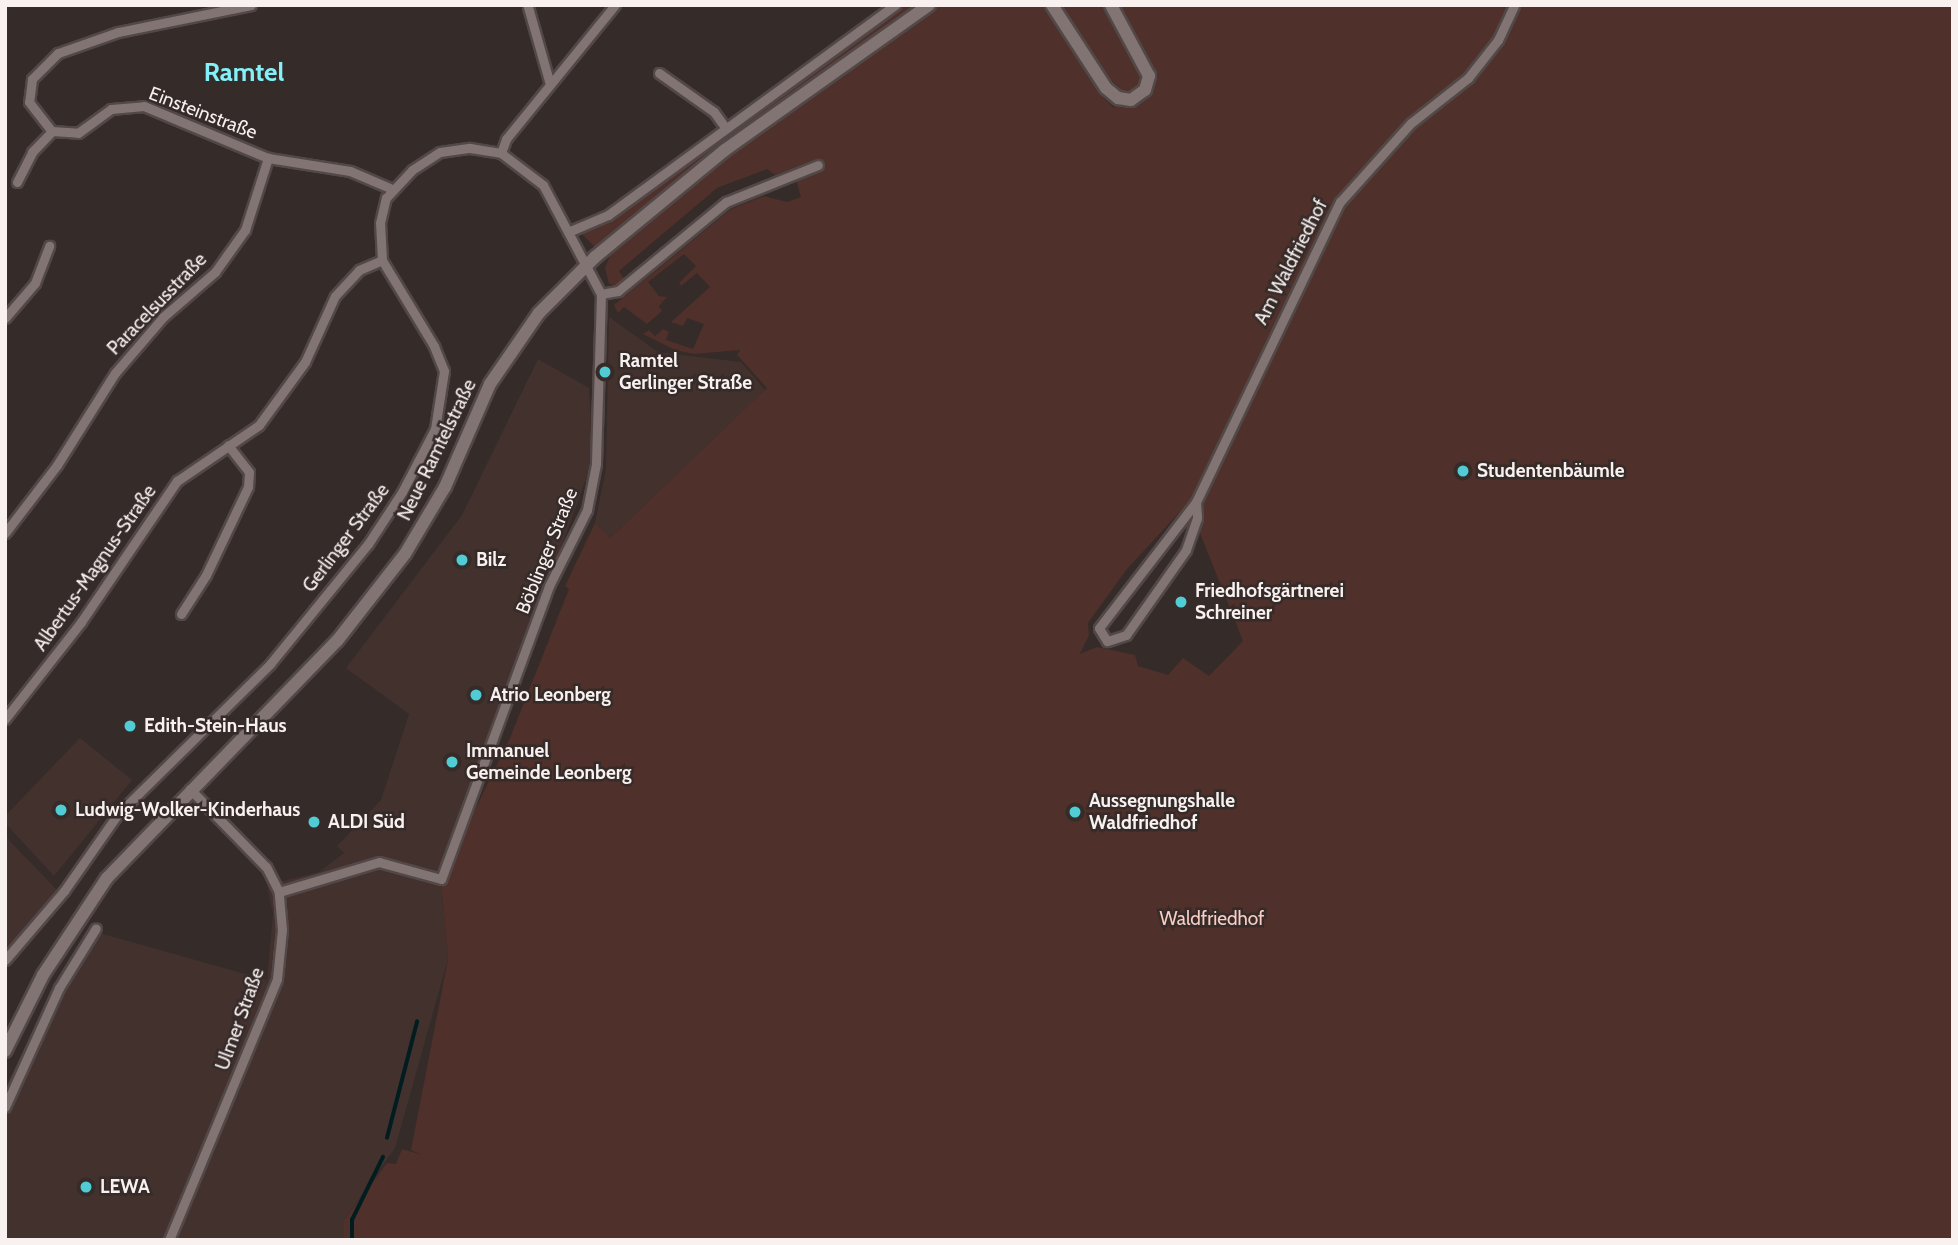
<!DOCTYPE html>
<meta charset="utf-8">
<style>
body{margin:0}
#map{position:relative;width:1958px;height:1245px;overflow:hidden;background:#352b29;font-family:Cabin,sans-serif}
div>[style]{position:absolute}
.built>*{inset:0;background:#43312e}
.green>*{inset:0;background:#4f302a}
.stream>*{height:3.5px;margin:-1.75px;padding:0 1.75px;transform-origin:1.75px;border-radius:1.75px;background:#011d1f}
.roads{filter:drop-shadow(2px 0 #524847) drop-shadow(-2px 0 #524847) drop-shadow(0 2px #524847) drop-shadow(0 -2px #524847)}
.street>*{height:9px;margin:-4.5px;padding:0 4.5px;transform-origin:4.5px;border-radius:4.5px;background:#817472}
.secondary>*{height:12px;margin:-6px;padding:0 6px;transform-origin:6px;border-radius:6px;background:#817472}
.dots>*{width:19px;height:19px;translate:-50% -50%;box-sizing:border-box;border:4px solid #352b29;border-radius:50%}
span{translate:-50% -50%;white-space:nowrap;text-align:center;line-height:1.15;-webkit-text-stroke:5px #352b29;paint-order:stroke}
.street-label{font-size:19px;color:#f8f1f0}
.poi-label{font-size:19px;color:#f8f1f0;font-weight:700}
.left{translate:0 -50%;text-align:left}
.park-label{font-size:19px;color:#facdc5}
.district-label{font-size:26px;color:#84f0f7;font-weight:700}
.frame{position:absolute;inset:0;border:7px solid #f8f1f0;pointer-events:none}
</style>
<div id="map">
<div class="built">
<div style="clip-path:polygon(609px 317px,658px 352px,741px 362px,765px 390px,609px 539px,595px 523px,606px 469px)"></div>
<div style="clip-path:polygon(538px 359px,589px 388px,593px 460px,441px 879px,448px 959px,395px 1148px,344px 1220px,344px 1240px,5px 1240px,5px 1088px,54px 987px,89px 930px,267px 980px,273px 915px,267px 885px,319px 872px,344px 853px,337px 846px,381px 800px,409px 714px,346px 668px,462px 515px)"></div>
<div style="clip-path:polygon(80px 738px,132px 780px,54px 876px,5px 823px,5px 816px)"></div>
<div style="clip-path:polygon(5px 836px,59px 892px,5px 951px)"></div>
</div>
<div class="green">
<div style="clip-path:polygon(902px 5px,920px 5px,717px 149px,595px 247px,579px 231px)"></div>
<div style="clip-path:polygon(evenodd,939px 5px,1042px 5px,1100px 94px,1114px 108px,1120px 88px,1108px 77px,1060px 5px,1953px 5px,1953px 1240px,344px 1240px,344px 1220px,387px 1163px,396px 1164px,402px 1149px,422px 1155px,411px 1150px,448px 959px,441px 879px,510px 738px,569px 589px,565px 586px,595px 523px,610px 538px,767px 388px,737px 355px,740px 350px,694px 354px,675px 350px,643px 334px,649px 330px,655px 336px,663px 329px,669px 332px,666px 340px,693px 349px,704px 324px,687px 318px,683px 326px,671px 322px,710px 287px,697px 273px,681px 286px,679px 283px,696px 266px,684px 254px,648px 282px,659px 296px,667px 297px,659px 306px,662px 311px,647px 324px,624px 307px,618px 313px,614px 305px,731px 209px,764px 196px,787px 202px,801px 197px,796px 180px,820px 169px,816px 159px,775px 175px,767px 169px,717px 188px,619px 271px,624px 279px,615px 285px,609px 284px,605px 268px,610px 256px,739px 147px,939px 5px,1188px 503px,1243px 641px,1209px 676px,1183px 658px,1168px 675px,1138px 666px,1135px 655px,1097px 647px,1080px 654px,1089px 635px,1088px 623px,1127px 569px,1188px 503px)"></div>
</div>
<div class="stream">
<div style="left:387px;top:1138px;width:120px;rotate:-75.5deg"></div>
<div style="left:352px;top:1240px;width:20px;rotate:-90deg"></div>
<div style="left:352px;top:1220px;width:70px;rotate:-63.8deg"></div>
</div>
<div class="roads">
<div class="street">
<div style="left:251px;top:5px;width:136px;rotate:168.5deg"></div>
<div style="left:118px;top:32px;width:64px;rotate:160.7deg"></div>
<div style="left:58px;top:53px;width:37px;rotate:135deg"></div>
<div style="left:32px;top:79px;width:23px;rotate:97deg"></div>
<div style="left:29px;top:102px;width:37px;rotate:52deg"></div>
<div style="left:52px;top:131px;width:26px;rotate:4deg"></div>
<div style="left:78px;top:133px;width:41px;rotate:-36deg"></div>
<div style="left:111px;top:109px;width:33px;rotate:-5deg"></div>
<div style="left:144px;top:106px;width:134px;rotate:22.8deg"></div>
<div style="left:268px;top:158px;width:83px;rotate:9deg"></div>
<div style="left:350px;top:171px;width:43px;rotate:23deg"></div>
<div style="left:528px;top:7px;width:80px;rotate:74.1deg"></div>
<div style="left:659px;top:73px;width:67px;rotate:35.3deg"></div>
<div style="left:714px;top:112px;width:19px;rotate:54deg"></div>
<div style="left:501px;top:153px;width:15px;rotate:-70deg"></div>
<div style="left:506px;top:139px;width:173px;rotate:-50.9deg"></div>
<div style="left:17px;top:182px;width:34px;rotate:-63deg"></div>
<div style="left:32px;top:152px;width:29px;rotate:-46deg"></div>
<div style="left:568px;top:232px;width:43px;rotate:-23deg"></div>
<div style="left:608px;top:215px;width:356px;rotate:-36.2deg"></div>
<div style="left:601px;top:294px;width:17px;rotate:-10deg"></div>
<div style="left:618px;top:291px;width:140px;rotate:-39.5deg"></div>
<div style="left:726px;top:202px;width:99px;rotate:-21.9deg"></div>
<div style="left:5px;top:318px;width:46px;rotate:-49.4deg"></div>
<div style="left:35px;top:283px;width:40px;rotate:-69deg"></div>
<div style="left:1196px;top:502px;width:16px;rotate:86deg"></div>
<div style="left:1197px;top:518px;width:34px;rotate:109deg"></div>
<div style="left:1186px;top:550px;width:104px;rotate:125.2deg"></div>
<div style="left:1126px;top:635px;width:20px;rotate:162deg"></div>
<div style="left:1107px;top:641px;width:15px;rotate:-122deg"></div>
<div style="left:1099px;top:628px;width:159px;rotate:-52.4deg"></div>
<div style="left:1196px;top:502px;width:333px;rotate:-64.4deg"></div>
<div style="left:1340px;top:202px;width:106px;rotate:-48.1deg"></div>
<div style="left:1411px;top:123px;width:73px;rotate:-38.3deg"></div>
<div style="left:1468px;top:78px;width:48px;rotate:-51.7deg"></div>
<div style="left:1498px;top:40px;width:38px;rotate:-65deg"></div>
<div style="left:5px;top:533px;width:86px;rotate:-52.6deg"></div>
<div style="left:57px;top:465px;width:109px;rotate:-57.8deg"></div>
<div style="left:115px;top:373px;width:74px;rotate:-49.4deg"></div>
<div style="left:163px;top:317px;width:69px;rotate:-40.9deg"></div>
<div style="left:215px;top:272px;width:52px;rotate:-54.5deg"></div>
<div style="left:245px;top:230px;width:76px;rotate:-72.3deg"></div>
<div style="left:181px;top:614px;width:46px;rotate:-57.3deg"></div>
<div style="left:206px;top:575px;width:98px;rotate:-64.5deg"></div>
<div style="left:248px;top:487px;width:15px;rotate:-86deg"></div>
<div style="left:249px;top:472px;width:34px;rotate:-128deg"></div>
<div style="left:5px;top:719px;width:123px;rotate:-51.9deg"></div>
<div style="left:81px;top:622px;width:171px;rotate:-55.8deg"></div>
<div style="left:177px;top:481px;width:99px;rotate:-34.3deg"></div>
<div style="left:259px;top:425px;width:78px;rotate:-53.9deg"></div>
<div style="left:305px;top:362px;width:72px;rotate:-65.6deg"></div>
<div style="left:335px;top:296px;width:35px;rotate:-47deg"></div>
<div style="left:359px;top:270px;width:25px;rotate:-23deg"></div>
<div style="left:5px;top:960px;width:91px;rotate:-49.5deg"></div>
<div style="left:64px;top:891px;width:94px;rotate:-55deg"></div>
<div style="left:118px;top:814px;width:214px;rotate:-44.6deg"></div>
<div style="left:270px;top:664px;width:155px;rotate:-50.8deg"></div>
<div style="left:368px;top:544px;width:62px;rotate:-56.8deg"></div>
<div style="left:402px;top:492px;width:71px;rotate:-62.4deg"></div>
<div style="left:435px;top:429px;width:59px;rotate:-81.2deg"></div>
<div style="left:444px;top:371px;width:27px;rotate:-112deg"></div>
<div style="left:434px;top:346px;width:100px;rotate:-121.2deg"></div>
<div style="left:382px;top:260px;width:37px;rotate:-93deg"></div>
<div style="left:380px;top:223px;width:26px;rotate:-77deg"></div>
<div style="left:386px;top:198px;width:38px;rotate:-47deg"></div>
<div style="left:412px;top:170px;width:33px;rotate:-33deg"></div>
<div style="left:440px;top:152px;width:30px;rotate:-8deg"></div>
<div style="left:470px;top:148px;width:31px;rotate:9deg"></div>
<div style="left:501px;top:153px;width:53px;rotate:37.3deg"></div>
<div style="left:543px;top:185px;width:123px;rotate:62deg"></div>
<div style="left:601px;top:294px;width:170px;rotate:91.7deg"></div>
<div style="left:596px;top:464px;width:47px;rotate:101.1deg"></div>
<div style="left:587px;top:510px;width:85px;rotate:116.6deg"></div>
<div style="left:549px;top:586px;width:312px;rotate:110.2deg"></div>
<div style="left:441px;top:879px;width:64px;rotate:-164.7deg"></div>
<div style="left:379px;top:862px;width:104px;rotate:163.3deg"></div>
<div style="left:5px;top:1107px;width:131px;rotate:-65.6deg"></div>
<div style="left:59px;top:988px;width:70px;rotate:-58.3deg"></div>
<div style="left:169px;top:1240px;width:282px;rotate:-67.5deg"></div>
<div style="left:277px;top:979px;width:49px;rotate:-84.2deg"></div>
<div style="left:282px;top:930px;width:38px;rotate:-95deg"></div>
<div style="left:279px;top:892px;width:28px;rotate:-117deg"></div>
<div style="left:266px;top:867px;width:109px;rotate:-134.3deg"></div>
</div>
<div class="secondary">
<div style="left:1052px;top:5px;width:99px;rotate:57deg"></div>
<div style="left:1106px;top:88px;width:16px;rotate:40deg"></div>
<div style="left:1118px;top:98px;width:13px;rotate:9deg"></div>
<div style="left:1131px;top:100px;width:17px;rotate:-36deg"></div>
<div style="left:1145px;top:90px;width:15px;rotate:-74deg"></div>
<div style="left:1149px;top:76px;width:81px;rotate:-118.2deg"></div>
<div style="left:5px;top:1051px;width:85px;rotate:-63.4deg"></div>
<div style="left:43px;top:975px;width:116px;rotate:-56.6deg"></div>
<div style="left:107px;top:878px;width:330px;rotate:-45.9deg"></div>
<div style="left:337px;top:641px;width:110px;rotate:-52deg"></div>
<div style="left:405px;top:554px;width:78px;rotate:-59.2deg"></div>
<div style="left:445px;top:487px;width:112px;rotate:-66.4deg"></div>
<div style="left:490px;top:384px;width:86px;rotate:-55.4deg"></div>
<div style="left:539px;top:313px;width:79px;rotate:-45deg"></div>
<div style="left:595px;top:257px;width:168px;rotate:-39.5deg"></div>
<div style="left:725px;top:150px;width:250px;rotate:-35.4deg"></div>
</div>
</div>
<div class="dots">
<div style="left:605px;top:372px;background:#51ccd4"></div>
<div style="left:1463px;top:471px;background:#51ccd4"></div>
<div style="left:462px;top:560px;background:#51ccd4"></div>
<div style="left:1181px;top:602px;background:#51ccd4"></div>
<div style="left:476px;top:695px;background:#51ccd4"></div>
<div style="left:130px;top:726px;background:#51ccd4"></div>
<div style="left:452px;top:762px;background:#51ccd4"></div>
<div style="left:61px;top:810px;background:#51ccd4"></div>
<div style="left:1075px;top:812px;background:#51ccd4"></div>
<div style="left:314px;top:822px;background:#51ccd4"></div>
<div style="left:86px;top:1187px;background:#51ccd4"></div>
</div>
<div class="street-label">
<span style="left:203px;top:113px;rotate:21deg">Einsteinstraße</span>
<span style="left:1291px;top:262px;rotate:-63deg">Am Waldfriedhof</span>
<span style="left:157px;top:304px;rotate:-46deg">Paracelsusstraße</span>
<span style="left:437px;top:450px;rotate:-64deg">Neue Ramtelstraße</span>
<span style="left:346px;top:538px;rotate:-53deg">Gerlinger Straße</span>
<span style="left:547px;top:551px;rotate:-68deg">Böblinger Straße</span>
<span style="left:95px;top:568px;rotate:-55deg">Albertus-Magnus-Straße</span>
<span style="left:240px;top:1019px;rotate:-70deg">Ulmer Straße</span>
</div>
<div class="poi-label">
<span class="left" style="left:619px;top:372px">Ramtel<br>Gerlinger Straße</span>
<span class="left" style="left:1477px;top:471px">Studentenbäumle</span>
<span class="left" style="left:476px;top:560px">Bilz</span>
<span class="left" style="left:1195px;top:602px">Friedhofsgärtnerei<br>Schreiner</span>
<span class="left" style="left:490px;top:695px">Atrio Leonberg</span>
<span class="left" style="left:144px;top:726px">Edith-Stein-Haus</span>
<span class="left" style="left:466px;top:762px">Immanuel<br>Gemeinde Leonberg</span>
<span class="left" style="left:1089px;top:812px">Aussegnungshalle<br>Waldfriedhof</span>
<span class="left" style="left:75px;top:810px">Ludwig-Wolker-Kinderhaus</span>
<span class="left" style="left:328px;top:822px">ALDI Süd</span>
<span class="left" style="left:100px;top:1187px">LEWA</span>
</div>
<div class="park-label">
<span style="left:1212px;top:919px">Waldfriedhof</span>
</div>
<div class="district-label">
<span style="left:244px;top:73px">Ramtel</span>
</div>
<div class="frame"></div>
</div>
